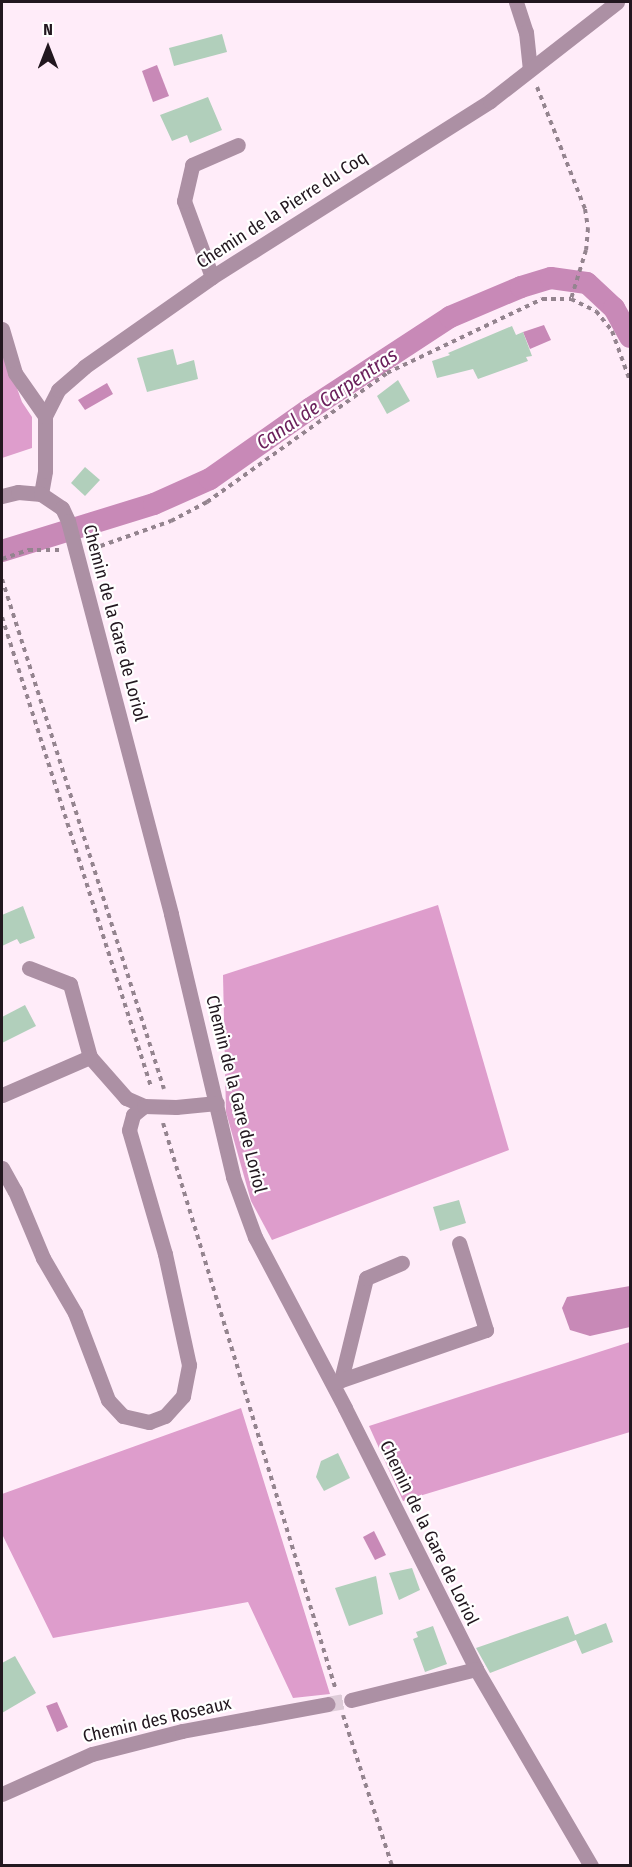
<!DOCTYPE html>
<style>
body{margin:0}
#map{position:relative;width:632px;height:1867px;overflow:hidden;background:#ffecf9;font-family:"Fira Sans Condensed",sans-serif}
div>[style]{position:absolute}
.forest>*{inset:0;background:#de9dcc}
.water>*{inset:0;background:#c889b7}
.canal>*{height:22px;margin:-11px;padding:0 11px;transform-origin:11px;border-radius:11px;background:#c889b7}
.building>*{inset:0;background:#b1cfbb}
.minor-tunnel>*{height:15px;margin-top:-7.5px;transform-origin:0;background:repeating-linear-gradient(90deg,#deccd8 0 15px,transparent 0 23px)}
.path>*{height:4px;margin-top:-2px;transform-origin:0;background:repeating-linear-gradient(90deg,#94848f 0 4.5px,transparent 0 9px)}
.minor>*{height:15px;margin:-7.5px;padding:0 7.5px;transform-origin:7.5px;border-radius:7.5px;background:#ac90a4}
span{translate:-50% -50%;white-space:nowrap;text-align:center;line-height:1.15;-webkit-text-stroke:4.5px #fff;paint-order:stroke}
.street-label{font-size:18px;color:#22171f}
.water-label{font-size:20px;color:#6b215c;font-style:italic}
.frame{position:absolute;inset:0;border:3px solid #22171f;pointer-events:none}
.north{position:absolute;left:18px;top:18px;width:60px;height:60px;-webkit-text-stroke:4px #fff;paint-order:stroke;rotate:0deg;font-size:16px;font-weight:700;line-height:24px;text-align:center;color:#22171f}
.north::after{content:'';display:block;margin:auto;width:21px;height:27px;background:#22171f;clip-path:polygon(50% 0,100% 100%,50% 72%,0 100%)}
</style>
<div id="map">
<div class="forest">
<div style="clip-path:polygon(2px 347px,22px 402px,32px 417px,32px 448px,2px 458px)"></div>
<div style="clip-path:polygon(438px 905px,509px 1150px,272px 1240px,251px 1201px,226px 1112px,223px 975px)"></div>
<div style="clip-path:polygon(630px 1342px,630px 1432px,403px 1501px,369px 1426px)"></div>
<div style="clip-path:polygon(241px 1408px,330px 1694px,293px 1698px,248px 1602px,53px 1638px,2px 1534px,2px 1494px)"></div>
</div>
<div class="water">
<div style="clip-path:polygon(157px 65px,169px 96px,153px 102px,142px 71px)"></div>
<div style="clip-path:polygon(544px 325px,551px 340px,530px 349px,523px 332px)"></div>
<div style="clip-path:polygon(107px 383px,113px 394px,85px 410px,78px 400px)"></div>
<div style="clip-path:polygon(630px 1286px,630px 1327px,590px 1336px,570px 1330px,562px 1308px,567px 1297px)"></div>
<div style="clip-path:polygon(374px 1531px,386px 1555px,375px 1560px,363px 1537px)"></div>
<div style="clip-path:polygon(57px 1702px,68px 1727px,57px 1732px,46px 1706px)"></div>
</div>
<div class="canal">
<div style="left:2px;top:551px;width:159px;rotate:-17.2deg"></div>
<div style="left:154px;top:504px;width:61px;rotate:-24.1deg"></div>
<div style="left:210px;top:479px;width:123px;rotate:-35.1deg"></div>
<div style="left:311px;top:408px;width:166px;rotate:-33.2deg"></div>
<div style="left:450px;top:317px;width:77px;rotate:-22.9deg"></div>
<div style="left:521px;top:287px;width:31px;rotate:-17deg"></div>
<div style="left:551px;top:278px;width:36px;rotate:8deg"></div>
<div style="left:587px;top:283px;width:37px;rotate:43deg"></div>
<div style="left:614px;top:308px;width:33px;rotate:61deg"></div>
</div>
<div class="building">
<div style="clip-path:polygon(222px 34px,227px 52px,174px 66px,169px 48px)"></div>
<div style="clip-path:polygon(208px 97px,222px 130px,190px 143px,187px 135px,172px 141px,160px 115px)"></div>
<div style="clip-path:polygon(512px 326px,516px 335px,523px 332px,532px 356px,526px 357px,528px 361px,478px 379px,473px 369px,437px 378px,432px 361px,450px 355px,448px 353px)"></div>
<div style="clip-path:polygon(173px 349px,177px 365px,194px 360px,198px 379px,147px 392px,137px 358px)"></div>
<div style="clip-path:polygon(398px 380px,410px 401px,387px 414px,377px 396px)"></div>
<div style="clip-path:polygon(85px 467px,100px 480px,85px 496px,71px 483px)"></div>
<div style="clip-path:polygon(23px 906px,35px 938px,20px 944px,17px 939px,2px 946px,2px 915px)"></div>
<div style="clip-path:polygon(25px 1005px,36px 1026px,2px 1043px,2px 1017px)"></div>
<div style="clip-path:polygon(459px 1200px,466px 1223px,440px 1231px,433px 1207px)"></div>
<div style="clip-path:polygon(338px 1453px,350px 1478px,324px 1491px,316px 1477px,321px 1461px)"></div>
<div style="clip-path:polygon(412px 1568px,420px 1590px,399px 1600px,389px 1573px)"></div>
<div style="clip-path:polygon(376px 1576px,383px 1614px,349px 1626px,335px 1588px)"></div>
<div style="clip-path:polygon(568px 1616px,575px 1635px,606px 1623px,613px 1642px,582px 1654px,576px 1640px,490px 1673px,476px 1648px)"></div>
<div style="clip-path:polygon(433px 1626px,447px 1664px,425px 1672px,413px 1639px,418px 1637px,416px 1632px)"></div>
<div style="clip-path:polygon(15px 1656px,36px 1693px,2px 1713px,2px 1663px)"></div>
</div>
<div class="minor-tunnel">
<div style="left:328px;top:1704px;width:23px;rotate:-10deg"></div>
</div>
<div class="path">
<div style="left:537px;top:87px;width:131px;rotate:68.5deg"></div>
<div style="left:585px;top:209px;width:19px;rotate:81deg"></div>
<div style="left:588px;top:228px;width:22px;rotate:95deg"></div>
<div style="left:586px;top:250px;width:51px;rotate:107deg"></div>
<div style="left:92px;top:549px;width:84px;rotate:-19.5deg"></div>
<div style="left:171px;top:521px;width:41px;rotate:-27.8deg"></div>
<div style="left:207px;top:502px;width:221px;rotate:-35.6deg"></div>
<div style="left:387px;top:373px;width:172px;rotate:-25.5deg"></div>
<div style="left:542px;top:299px;width:29px"></div>
<div style="left:571px;top:299px;width:28px;rotate:26deg"></div>
<div style="left:596px;top:311px;width:26px;rotate:51deg"></div>
<div style="left:612px;top:331px;width:53px;rotate:70.2deg"></div>
<div style="left:2px;top:559px;width:28px;rotate:-19deg"></div>
<div style="left:28px;top:550px;width:31px"></div>
<div style="left:2px;top:579px;width:535px;rotate:72.38deg"></div>
<div style="left:2px;top:617px;width:494px;rotate:72.4deg"></div>
<div style="left:163px;top:1123px;width:590px;rotate:73.04deg"></div>
<div style="left:343px;top:1715px;width:159px;rotate:72deg"></div>
</div>
<div class="minor">
<div style="left:516px;top:2px;width:32px;rotate:72deg"></div>
<div style="left:526px;top:32px;width:37px;rotate:84deg"></div>
<div style="left:212px;top:277px;width:81px;rotate:-110.2deg"></div>
<div style="left:184px;top:201px;width:37px;rotate:-77deg"></div>
<div style="left:192px;top:165px;width:50px;rotate:-23.5deg"></div>
<div style="left:2px;top:329px;width:46px;rotate:73.5deg"></div>
<div style="left:15px;top:373px;width:52px;rotate:55.1deg"></div>
<div style="left:41px;top:494px;width:23px;rotate:-80deg"></div>
<div style="left:45px;top:471px;width:55px;rotate:-90deg"></div>
<div style="left:45px;top:416px;width:29px;rotate:-63deg"></div>
<div style="left:58px;top:390px;width:35px;rotate:-41deg"></div>
<div style="left:84px;top:367px;width:156px;rotate:-35.1deg"></div>
<div style="left:212px;top:277px;width:329px;rotate:-32.3deg"></div>
<div style="left:490px;top:101px;width:161px;rotate:-37.9deg"></div>
<div style="left:2px;top:496px;width:16px;rotate:-14deg"></div>
<div style="left:18px;top:492px;width:23px;rotate:5deg"></div>
<div style="left:41px;top:494px;width:25px;rotate:34deg"></div>
<div style="left:62px;top:508px;width:14px;rotate:65deg"></div>
<div style="left:68px;top:521px;width:406px;rotate:75.3deg"></div>
<div style="left:171px;top:914px;width:270px;rotate:76.7deg"></div>
<div style="left:233px;top:1177px;width:64px;rotate:69.9deg"></div>
<div style="left:255px;top:1237px;width:193px;rotate:62.2deg"></div>
<div style="left:345px;top:1408px;width:292px;rotate:63.3deg"></div>
<div style="left:476px;top:1669px;width:228px;rotate:59.7deg"></div>
<div style="left:29px;top:968px;width:44px;rotate:21.3deg"></div>
<div style="left:70px;top:984px;width:76px;rotate:74.7deg"></div>
<div style="left:90px;top:1057px;width:55px;rotate:48.7deg"></div>
<div style="left:126px;top:1098px;width:20px;rotate:24deg"></div>
<div style="left:2px;top:1095px;width:96px;rotate:-23.4deg"></div>
<div style="left:2px;top:1168px;width:26px;rotate:61deg"></div>
<div style="left:15px;top:1191px;width:73px;rotate:67.3deg"></div>
<div style="left:43px;top:1258px;width:64px;rotate:59.8deg"></div>
<div style="left:75px;top:1313px;width:93px;rotate:69.2deg"></div>
<div style="left:108px;top:1400px;width:22px;rotate:47deg"></div>
<div style="left:123px;top:1416px;width:27px;rotate:13deg"></div>
<div style="left:149px;top:1422px;width:17px;rotate:-21deg"></div>
<div style="left:165px;top:1416px;width:27px;rotate:-48deg"></div>
<div style="left:183px;top:1396px;width:32px;rotate:-79deg"></div>
<div style="left:189px;top:1365px;width:114px;rotate:-102.2deg"></div>
<div style="left:165px;top:1254px;width:129px;rotate:-106.2deg"></div>
<div style="left:129px;top:1130px;width:16px;rotate:-75deg"></div>
<div style="left:133px;top:1115px;width:14px;rotate:-39deg"></div>
<div style="left:144px;top:1106px;width:32px;rotate:2deg"></div>
<div style="left:176px;top:1107px;width:41px;rotate:-5.6deg"></div>
<div style="left:341px;top:1380px;width:105px;rotate:-76.2deg"></div>
<div style="left:366px;top:1278px;width:39px;rotate:-23deg"></div>
<div style="left:333px;top:1383px;width:162px;rotate:-19.1deg"></div>
<div style="left:486px;top:1330px;width:91px;rotate:-107.2deg"></div>
<div style="left:351px;top:1700px;width:129px;rotate:-13.9deg"></div>
<div style="left:2px;top:1794px;width:98px;rotate:-24deg"></div>
<div style="left:92px;top:1754px;width:93px;rotate:-14.3deg"></div>
<div style="left:182px;top:1731px;width:148px;rotate:-10.5deg"></div>
</div>
<div class="street-label">
<span style="left:282px;top:210px;rotate:-33deg">Chemin de la Pierre du Coq</span>
<span style="left:115px;top:623px;rotate:75deg">Chemin de la Gare de Loriol</span>
<span style="left:236px;top:1094px;rotate:76deg">Chemin de la Gare de Loriol</span>
<span style="left:429px;top:1533px;rotate:64deg">Chemin de la Gare de Loriol</span>
<span style="left:157px;top:1720px;rotate:-13deg">Chemin des Roseaux</span>
</div>
<div class="water-label">
<span style="left:327px;top:399px;rotate:-34deg">Canal de Carpentras</span>
</div>
<div class="frame"></div>
<div class="north">N</div>
</div>
